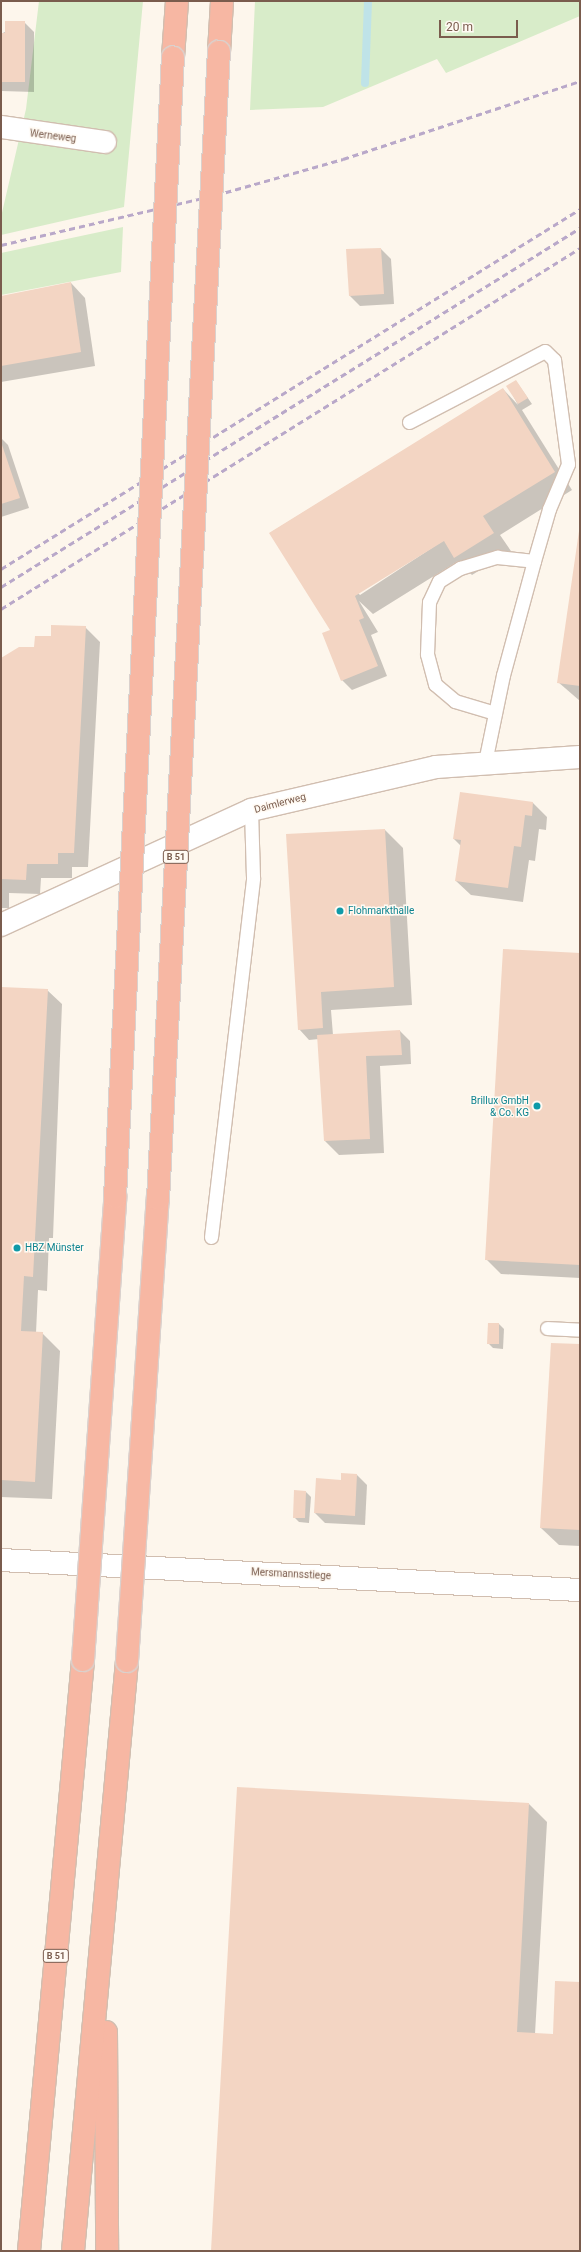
<!DOCTYPE html>
<meta charset="utf-8">
<style>
body{margin:0}
#map{position:relative;width:581px;height:2252px;overflow:hidden;background:#fdf6ec;font-family:Roboto,sans-serif}
div>[style]{position:absolute}
.green>*{inset:0;background:#d8ecc9}
.shadow>*{inset:0;background:#0003}
.stream>*{height:8px;margin:-4px;padding:0 4px;transform-origin:4px;border-radius:4px;background:#bfe3e8}
.building>*{inset:0;background:#f3d5c3}
.roads{filter:drop-shadow(1px 0 #d1beb0) drop-shadow(-1px 0 #d1beb0) drop-shadow(0 1px #d1beb0) drop-shadow(0 -1px #d1beb0)}
.lane>*{height:13px;margin:-6.5px;padding:0 6.5px;transform-origin:6.5px;border-radius:6.5px;background:#fff}
.street>*{height:22px;margin:-11px;padding:0 11px;transform-origin:11px;border-radius:11px;background:#fff}
.secondary>*{height:22px;margin:-11px;padding:0 11px;transform-origin:11px;border-radius:11px;background:#fff}
.highway>*{height:22px;margin:-11px;padding:0 11px;transform-origin:11px;border-radius:11px;background:#f7b7a3}
.rail>*{height:3px;margin-top:-1.5px;transform-origin:0;background:repeating-linear-gradient(90deg,#b9a8c9 0 6px,transparent 0 10px)}
.bridges{filter:drop-shadow(1px 0 #dad1cd) drop-shadow(-1px 0 #dad1cd) drop-shadow(0 1px #dad1cd) drop-shadow(0 -1px #dad1cd)}
.highway-bridge>*{height:22px;margin:-11px;padding:0 11px;transform-origin:11px;border-radius:11px;background:#f7b7a3}
.dots>*{width:11px;height:11px;translate:-50% -50%;box-sizing:border-box;border:2px solid #fffaf3;border-radius:50%}
span{translate:-50% -50%;white-space:nowrap;text-align:center;line-height:1.15;-webkit-text-stroke:3px #fffaf3;paint-order:stroke}
.shield-label span{padding:1px 3px;background:#fffaf3;border:1px solid;border-radius:3px;-webkit-text-stroke-width:0}
.shield-label{font-size:9px;color:#7a5c4d;font-weight:700}
.street-label{font-size:10px;color:#7a5c4d}
.culture-label{font-size:10px;color:#0d838f}
.left{translate:0 -50%;text-align:left}
.right{translate:-100% -50%;text-align:right}
.frame{position:absolute;inset:0;border:2px solid #7a5c4d;pointer-events:none}
.scale{position:absolute;left:439px;top:20px;width:79px;height:18px;box-sizing:border-box;border:2px solid #7a5c4d;border-top:0;padding-left:5px;font-size:12px;line-height:14px;white-space:nowrap;color:#7a5c4d;-webkit-text-stroke:3px #fffaf3;paint-order:stroke}
</style>
<div id="map">
<div class="green">
<div style="clip-path:polygon(39px 1px,143px 1px,124px 207px,1px 235px,1px 217px,26px 109px)"></div>
<div style="clip-path:polygon(255px 1px,580px 1px,580px 16px,446px 73px,437px 59px,323px 107px,250px 110px)"></div>
<div style="clip-path:polygon(123px 227px,121px 272px,1px 295px,1px 253px)"></div>
</div>
<div class="shadow">
<div style="clip-path:polygon(24px 22px,34px 32px,34px 92px,1px 91px,1px 34px)"></div>
<div style="clip-path:polygon(381px 249px,391px 259px,394px 304px,360px 306px,350px 296px,347px 250px)"></div>
<div style="clip-path:polygon(71px 283px,85px 298px,95px 366px,1px 382px,1px 297px)"></div>
<div style="clip-path:polygon(evenodd,516px 381px,532px 404px,522px 410px,572px 490px,500px 535px,511px 551px,472px 575px,458px 561px,373px 614px,359px 601px,378px 632px,371px 635px,387px 676px,352px 690px,342px 680px,332px 630px,270px 533px,503px 389px,518px 405px,508px 386px,516px 381px,447px 538px,360px 595px,358px 593px,447px 538px)"></div>
<div style="clip-path:polygon(1px 438px,8px 445px,29px 508px,1px 517px)"></div>
<div style="clip-path:polygon(580px 532px,580px 701px,558px 682px)"></div>
<div style="clip-path:polygon(85px 627px,100px 642px,88px 867px,72px 867px,72px 878px,41px 878px,40px 894px,9px 893px,9px 908px,1px 908px,1px 660px)"></div>
<div style="clip-path:polygon(461px 793px,533px 803px,547px 817px,546px 830px,539px 829px,535px 861px,529px 860px,523px 902px,471px 895px,456px 881px,461px 846px,454px 839px)"></div>
<div style="clip-path:polygon(385px 830px,403px 848px,412px 1005px,331px 1010px,333px 1035px,400px 1031px,410px 1041px,411px 1064px,380px 1066px,384px 1153px,339px 1155px,325px 1141px,319px 1039px,309px 1040px,299px 1029px,288px 835px)"></div>
<div style="clip-path:polygon(580px 954px,580px 1278px,501px 1274px,486px 1259px)"></div>
<div style="clip-path:polygon(1px 988px,47px 990px,62px 1004px,53px 1238px,49px 1238px,47px 1291px,38px 1290px,36px 1333px,42px 1333px,60px 1351px,52px 1499px,1px 1497px)"></div>
<div style="clip-path:polygon(489px 1324px,499px 1324px,504px 1329px,503px 1349px,493px 1348px,488px 1343px)"></div>
<div style="clip-path:polygon(580px 1345px,580px 1546px,559px 1545px,541px 1528px)"></div>
<div style="clip-path:polygon(357px 1475px,367px 1485px,365px 1525px,325px 1523px,315px 1513px,342px 1481px)"></div>
<div style="clip-path:polygon(306px 1492px,311px 1497px,309px 1523px,299px 1522px,294px 1517px)"></div>
<div style="clip-path:polygon(529px 1804px,547px 1822px,535px 2034px,555px 2035px,580px 1983px,580px 2251px,212px 2251px)"></div>
</div>
<div class="stream">
<div style="left:365px;top:83px;width:82px;rotate:-87.9deg"></div>
</div>
<div class="building">
<div style="clip-path:polygon(5px 21px,25px 21px,25px 82px,1px 82px,1px 33px,5px 33px)"></div>
<div style="clip-path:polygon(381px 248px,384px 294px,349px 296px,346px 249px)"></div>
<div style="clip-path:polygon(71px 282px,81px 352px,1px 366px,1px 296px)"></div>
<div style="clip-path:polygon(516px 380px,528px 398px,518px 404px,506px 386px)"></div>
<div style="clip-path:polygon(503px 388px,555px 472px,483px 516px,494px 533px,454px 558px,444px 541px,355px 596px,364px 618px,359px 620px,378px 666px,341px 681px,322px 633px,330px 630px,269px 533px)"></div>
<div style="clip-path:polygon(1px 442px,20px 498px,1px 504px)"></div>
<div style="clip-path:polygon(579px 531px,580px 532px,580px 686px,557px 683px)"></div>
<div style="clip-path:polygon(51px 625px,86px 626px,74px 853px,58px 853px,58px 864px,27px 864px,26px 880px,1px 879px,1px 658px,19px 647px,34px 647px,35px 636px,51px 636px)"></div>
<div style="clip-path:polygon(460px 792px,533px 802px,532px 816px,525px 815px,521px 847px,514px 846px,508px 888px,455px 881px,461px 840px,453px 839px)"></div>
<div style="clip-path:polygon(385px 829px,394px 987px,321px 992px,323px 1028px,298px 1030px,286px 834px)"></div>
<div style="clip-path:polygon(503px 949px,580px 953px,580px 1265px,485px 1260px)"></div>
<div style="clip-path:polygon(1px 987px,48px 989px,33px 1277px,24px 1276px,21px 1331px,43px 1332px,35px 1482px,1px 1480px)"></div>
<div style="clip-path:polygon(400px 1030px,402px 1055px,366px 1056px,370px 1139px,324px 1141px,317px 1035px)"></div>
<div style="clip-path:polygon(488px 1323px,499px 1323px,499px 1344px,487px 1344px)"></div>
<div style="clip-path:polygon(551px 1343px,580px 1344px,580px 1530px,540px 1528px)"></div>
<div style="clip-path:polygon(341px 1473px,357px 1474px,355px 1516px,314px 1513px,316px 1478px,341px 1480px)"></div>
<div style="clip-path:polygon(294px 1490px,306px 1491px,305px 1518px,293px 1518px)"></div>
<div style="clip-path:polygon(237px 1787px,529px 1803px,517px 2032px,553px 2034px,555px 1981px,580px 1982px,580px 2251px,211px 2251px)"></div>
</div>
<div class="roads">
<div class="lane">
<div style="left:409px;top:422px;width:153px;rotate:-27.6deg"></div>
<div style="left:545px;top:351px;width:13px;rotate:45deg"></div>
<div style="left:554px;top:360px;width:105px;rotate:82.3deg"></div>
<div style="left:568px;top:464px;width:49px;rotate:112.9deg"></div>
<div style="left:549px;top:509px;width:54px;rotate:106.1deg"></div>
<div style="left:534px;top:561px;width:118px;rotate:105.2deg"></div>
<div style="left:503px;top:675px;width:89px;rotate:101.7deg"></div>
<div style="left:495px;top:713px;width:42px;rotate:-163.3deg"></div>
<div style="left:455px;top:701px;width:26px;rotate:-140deg"></div>
<div style="left:435px;top:684px;width:31px;rotate:-105deg"></div>
<div style="left:427px;top:654px;width:52px;rotate:-87.8deg"></div>
<div style="left:429px;top:602px;width:23px;rotate:-65deg"></div>
<div style="left:439px;top:581px;width:25px;rotate:-32deg"></div>
<div style="left:460px;top:568px;width:39px;rotate:-17deg"></div>
<div style="left:497px;top:557px;width:37px;rotate:6deg"></div>
<div style="left:211px;top:1237px;width:362px;rotate:-83.3deg"></div>
<div style="left:253px;top:877px;width:67px;rotate:-91.7deg"></div>
<div style="left:547px;top:1328px;width:33px;rotate:3deg"></div>
</div>
<div class="street">
<div style="left:1px;top:127px;width:105px;rotate:8.2deg"></div>
<div style="left:1px;top:925px;width:275px;rotate:-24.7deg"></div>
<div style="left:251px;top:810px;width:190px;rotate:-13.1deg"></div>
<div style="left:436px;top:767px;width:144px;rotate:-4deg"></div>
</div>
<div class="secondary">
<div style="left:1px;top:1560px;width:580px;rotate:2.97deg"></div>
</div>
<div class="highway">
<div style="left:219px;top:52px;width:51px;rotate:-86.6deg"></div>
<div style="left:173px;top:57px;width:56px;rotate:-85.9deg"></div>
<div style="left:106px;top:2032px;width:219px;rotate:89.7deg"></div>
<div style="left:29px;top:2251px;width:593px;rotate:-84.78deg"></div>
<div style="left:73px;top:2251px;width:592px;rotate:-84.77deg"></div>
</div>
</div>
<div class="rail">
<div style="left:1px;top:245px;width:221px;rotate:-13.1deg"></div>
<div style="left:216px;top:195px;width:132px;rotate:-15.8deg"></div>
<div style="left:343px;top:159px;width:250px;rotate:-18.2deg"></div>
<div style="left:1px;top:569px;width:682px;rotate:-31.87deg"></div>
<div style="left:1px;top:587px;width:681px;rotate:-31.8deg"></div>
<div style="left:1px;top:609px;width:682px;rotate:-31.94deg"></div>
</div>
<div class="bridges">
<div class="highway-bridge">
<div style="left:83px;top:1660px;width:464px;rotate:-86deg"></div>
<div style="left:115px;top:1197px;width:1141px;rotate:-87.09deg"></div>
<div style="left:127px;top:1661px;width:463px;rotate:-86.2deg"></div>
<div style="left:158px;top:1199px;width:1149px;rotate:-86.96deg"></div>
</div>
</div>
<div class="dots">
<div style="left:340px;top:911px;background:#0f9aa8"></div>
<div style="left:537px;top:1106px;background:#0f9aa8"></div>
<div style="left:17px;top:1248px;background:#0f9aa8"></div>
</div>
<div class="shield-label">
<span style="left:176px;top:857px">B 51</span>
<span style="left:56px;top:1956px">B 51</span>
</div>
<div class="street-label">
<span style="left:53px;top:136px;rotate:7deg">Werneweg</span>
<span style="left:280px;top:803px;rotate:-15deg">Daimlerweg</span>
<span style="left:291px;top:1574px;rotate:3deg">Mersmannsstiege</span>
</div>
<div class="culture-label">
<span class="left" style="left:348px;top:911px">Flohmarkthalle</span>
<span class="right" style="left:529px;top:1106px">Brillux GmbH<br>&amp; Co. KG</span>
<span class="left" style="left:25px;top:1248px">HBZ Münster</span>
</div>
<div class="frame"></div>
<div class="scale">20 m</div>
</div>
